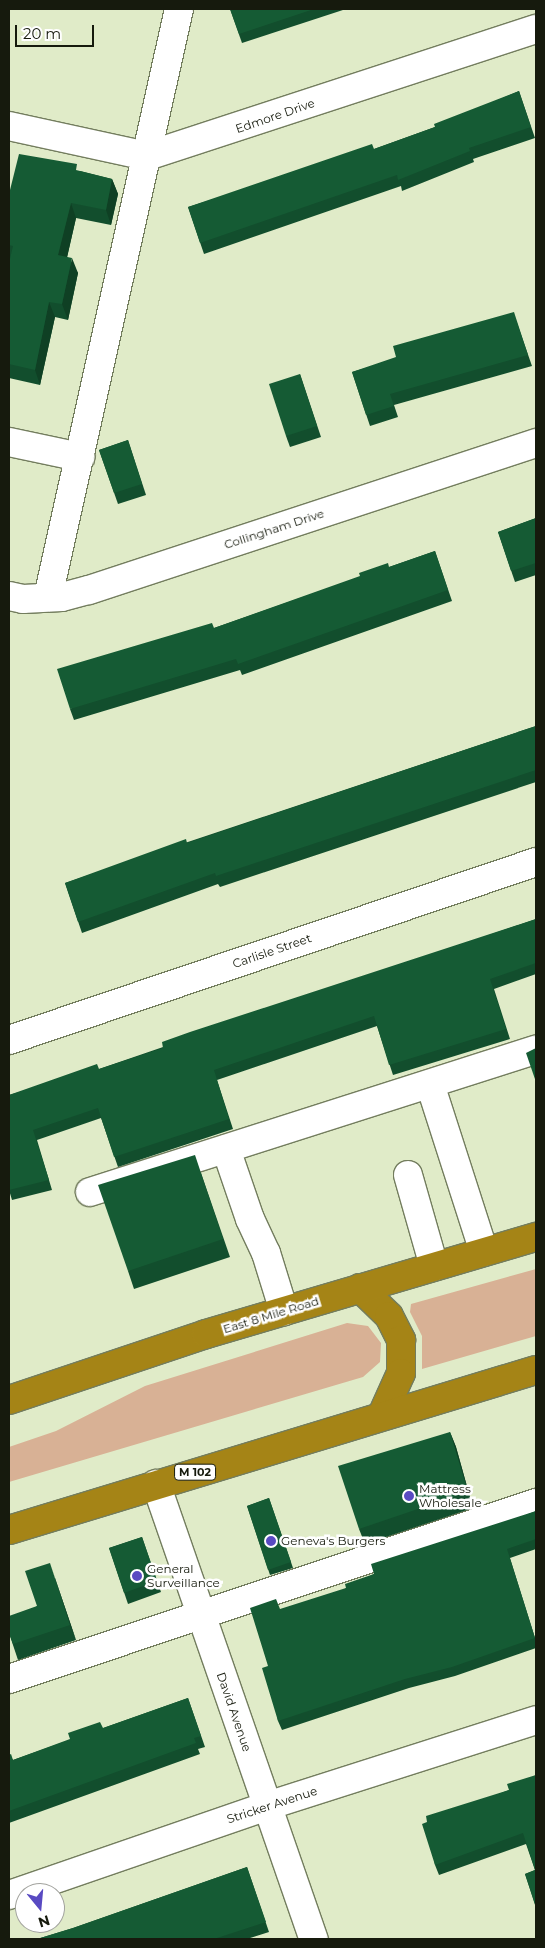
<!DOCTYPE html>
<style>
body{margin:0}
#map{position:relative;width:545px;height:1948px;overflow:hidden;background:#e0ebc8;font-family:Montserrat,sans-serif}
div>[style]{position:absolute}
.green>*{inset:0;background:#d8b195}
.roads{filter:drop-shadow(1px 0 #737d5e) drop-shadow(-1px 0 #737d5e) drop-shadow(0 1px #737d5e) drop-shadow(0 -1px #737d5e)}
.minor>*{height:28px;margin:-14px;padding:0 14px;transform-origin:14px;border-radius:14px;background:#fff}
.highway>*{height:28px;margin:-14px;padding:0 14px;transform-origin:14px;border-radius:14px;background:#a58416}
.wall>*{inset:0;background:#124e2d}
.shaded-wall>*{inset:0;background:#0f4024}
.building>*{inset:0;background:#155b34}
.dots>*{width:14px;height:14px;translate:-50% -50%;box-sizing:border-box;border:2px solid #fff;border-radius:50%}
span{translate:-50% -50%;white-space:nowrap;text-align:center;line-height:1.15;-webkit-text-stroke:5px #fff;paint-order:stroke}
.shield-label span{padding:1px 4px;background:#fff;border:1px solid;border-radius:4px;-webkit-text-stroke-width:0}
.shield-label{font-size:11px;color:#161a0d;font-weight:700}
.street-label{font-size:12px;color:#161a0d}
.poi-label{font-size:12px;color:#161a0d}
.left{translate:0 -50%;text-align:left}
.frame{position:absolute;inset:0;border:10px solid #161a0d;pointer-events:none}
.north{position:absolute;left:15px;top:1883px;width:50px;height:50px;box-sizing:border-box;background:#fff;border:1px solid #a2a39e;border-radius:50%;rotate:163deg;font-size:14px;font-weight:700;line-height:20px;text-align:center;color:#161a0d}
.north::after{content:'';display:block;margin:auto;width:18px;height:22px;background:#594ac2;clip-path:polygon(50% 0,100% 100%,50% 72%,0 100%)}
.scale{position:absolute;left:15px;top:25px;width:79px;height:22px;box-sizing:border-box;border:2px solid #161a0d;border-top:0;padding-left:6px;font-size:15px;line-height:18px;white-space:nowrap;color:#161a0d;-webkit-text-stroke:4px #fff;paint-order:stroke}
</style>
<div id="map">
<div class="green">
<div style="clip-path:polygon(536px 1269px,536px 1336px,422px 1369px,422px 1336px,410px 1312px,411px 1304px)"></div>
<div style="clip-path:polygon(347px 1323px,368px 1326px,381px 1343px,380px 1362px,363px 1377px,9px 1482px,9px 1447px,56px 1431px,145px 1386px)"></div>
</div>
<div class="roads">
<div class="minor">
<div style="left:9px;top:126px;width:141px;rotate:12.3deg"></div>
<div style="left:147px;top:156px;width:409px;rotate:-18.1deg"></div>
<div style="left:9px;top:442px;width:73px;rotate:11.9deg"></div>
<div style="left:9px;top:596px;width:14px;rotate:12deg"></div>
<div style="left:23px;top:599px;width:39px;rotate:-3deg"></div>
<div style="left:62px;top:597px;width:28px;rotate:-15deg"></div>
<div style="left:89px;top:590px;width:471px;rotate:-18.2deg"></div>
<div style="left:48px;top:597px;width:602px;rotate:-77.44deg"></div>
<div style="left:9px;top:1040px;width:556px;rotate:-18.66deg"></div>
<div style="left:430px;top:1084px;width:176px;rotate:72.2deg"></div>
<div style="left:226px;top:1149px;width:74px;rotate:71.1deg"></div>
<div style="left:250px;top:1219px;width:38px;rotate:65deg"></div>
<div style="left:266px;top:1253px;width:61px;rotate:72.8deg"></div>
<div style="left:408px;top:1175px;width:95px;rotate:74.1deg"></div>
<div style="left:90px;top:1192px;width:468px;rotate:-17.7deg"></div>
<div style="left:156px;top:1484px;width:482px;rotate:70.9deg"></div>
<div style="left:9px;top:1679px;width:556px;rotate:-18.47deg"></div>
<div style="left:9px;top:1895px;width:273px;rotate:-19deg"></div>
<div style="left:267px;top:1806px;width:282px;rotate:-17.7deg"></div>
</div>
<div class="highway">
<div style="left:360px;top:1288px;width:40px;rotate:44deg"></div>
<div style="left:389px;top:1316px;width:27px;rotate:63deg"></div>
<div style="left:401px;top:1340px;width:33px;rotate:90deg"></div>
<div style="left:401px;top:1373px;width:46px;rotate:114.3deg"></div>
<div style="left:9px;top:1400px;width:208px;rotate:-18.5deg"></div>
<div style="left:206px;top:1334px;width:344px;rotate:-16.4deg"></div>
<div style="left:9px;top:1530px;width:551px;rotate:-16.89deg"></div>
</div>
</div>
<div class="wall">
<div style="clip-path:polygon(230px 9px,346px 9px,242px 43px)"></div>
<div style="clip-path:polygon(519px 91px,535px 138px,473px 159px,474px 162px,402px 191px,401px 186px,204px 254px,188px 207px,374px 149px,435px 127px)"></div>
<div style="clip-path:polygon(80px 171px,112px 179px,118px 194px,111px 225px,76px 218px,67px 257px,78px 273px,68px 320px,55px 317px,40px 385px,9px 378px,9px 263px,10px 259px,9px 259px,9px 194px)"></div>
<div style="clip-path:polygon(517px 323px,532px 366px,394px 405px,398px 417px,370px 426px,352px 372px)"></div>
<div style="clip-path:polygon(300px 374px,321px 437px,290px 447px,286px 436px)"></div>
<div style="clip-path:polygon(128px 440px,146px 495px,118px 504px,99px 450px)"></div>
<div style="clip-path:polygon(536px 518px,536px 575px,515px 582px,498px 532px)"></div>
<div style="clip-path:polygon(435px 551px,452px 601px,242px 675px,240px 670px,74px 720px,70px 709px,214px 628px)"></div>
<div style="clip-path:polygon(536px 726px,536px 782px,220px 887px,218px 884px,82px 933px,65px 883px)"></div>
<div style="clip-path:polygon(536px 919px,536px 974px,494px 989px,510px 1039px,393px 1075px,377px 1026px,217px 1080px,233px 1129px,118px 1167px,101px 1118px,37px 1140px,52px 1190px,12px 1200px,9px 1190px,9px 1095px,99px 1069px)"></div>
<div style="clip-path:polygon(201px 1173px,230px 1257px,134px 1289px,128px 1271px)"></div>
<div style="clip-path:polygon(450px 1432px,456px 1447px,473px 1508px,365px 1544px,359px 1529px)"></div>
<div style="clip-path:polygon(269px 1498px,293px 1568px,270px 1575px,247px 1506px)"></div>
<div style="clip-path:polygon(536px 1511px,536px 1549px,510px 1558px,536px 1641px,536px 1648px,455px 1676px,409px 1688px,282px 1730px,278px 1721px,268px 1666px,346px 1588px,374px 1574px)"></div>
<div style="clip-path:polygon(142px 1537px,161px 1592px,128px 1604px,109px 1548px)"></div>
<div style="clip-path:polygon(55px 1578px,76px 1640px,18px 1660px,9px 1633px,37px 1606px)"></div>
<div style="clip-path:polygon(188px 1698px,205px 1747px,198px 1749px,200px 1754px,9px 1823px,9px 1755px,13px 1760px)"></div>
<div style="clip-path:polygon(536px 1775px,536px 1908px,525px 1874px,535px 1870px,526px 1844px,439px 1875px,435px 1865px,427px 1822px,509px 1790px)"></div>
<div style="clip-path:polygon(247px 1867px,269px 1932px,247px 1939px,37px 1939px,73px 1928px)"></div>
</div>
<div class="shaded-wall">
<div style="clip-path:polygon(112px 179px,118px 194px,111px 225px,106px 210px)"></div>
<div style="clip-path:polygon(71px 203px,76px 218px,64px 271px,58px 255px)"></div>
<div style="clip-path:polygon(72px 258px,78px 273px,68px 320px,62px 304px)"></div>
<div style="clip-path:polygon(49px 302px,55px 317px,40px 385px,35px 370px)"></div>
<div style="clip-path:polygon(450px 1432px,456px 1447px,473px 1508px,468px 1492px)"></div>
<div style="clip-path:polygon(50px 1563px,55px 1578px,76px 1640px,70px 1625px)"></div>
</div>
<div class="building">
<div style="clip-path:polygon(230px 9px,314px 9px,239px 34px)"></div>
<div style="clip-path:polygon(519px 91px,531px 127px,469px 148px,470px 151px,398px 180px,397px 175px,200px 243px,188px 207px,372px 144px,374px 149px,435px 127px,434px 124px)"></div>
<div style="clip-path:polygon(19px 154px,77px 164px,76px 170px,112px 179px,106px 210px,71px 203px,58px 255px,72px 258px,62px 304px,49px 302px,35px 370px,9px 364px,9px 263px,13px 246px,9px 245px,9px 194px)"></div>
<div style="clip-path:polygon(514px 312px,528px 355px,390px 394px,394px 406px,366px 415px,352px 372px,396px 357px,393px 346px)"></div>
<div style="clip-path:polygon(300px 374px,317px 426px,286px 436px,269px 384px)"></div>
<div style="clip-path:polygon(128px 440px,142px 484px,114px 493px,99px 450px)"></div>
<div style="clip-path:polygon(536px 518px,536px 563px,511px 571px,498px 532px)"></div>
<div style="clip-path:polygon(435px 551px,448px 590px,238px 664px,236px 659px,70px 709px,57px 669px,212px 623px,214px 628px,360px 576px,359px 573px,388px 563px,389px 567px)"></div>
<div style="clip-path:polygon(536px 726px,536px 770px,216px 876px,215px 873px,78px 922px,65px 883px,186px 839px,187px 843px)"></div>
<div style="clip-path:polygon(536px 919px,536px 963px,490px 979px,506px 1029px,389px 1065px,374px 1016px,214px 1070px,229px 1119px,114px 1157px,98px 1108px,33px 1130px,49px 1180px,9px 1190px,9px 1095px,97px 1064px,99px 1069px,163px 1048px,162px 1042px,190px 1032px)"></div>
<div style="clip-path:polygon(536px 1048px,536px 1082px,526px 1053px)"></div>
<div style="clip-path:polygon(195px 1155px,223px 1239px,128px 1271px,98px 1185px)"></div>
<div style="clip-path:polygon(450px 1432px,468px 1492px,359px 1529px,338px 1466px)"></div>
<div style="clip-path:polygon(269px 1498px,291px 1562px,268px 1570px,247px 1506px)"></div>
<div style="clip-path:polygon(536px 1511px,536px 1539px,507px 1549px,535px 1638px,452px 1667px,405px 1679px,278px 1721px,262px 1668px,268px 1666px,250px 1608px,276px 1599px,280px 1609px,346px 1588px,345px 1584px,374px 1574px,371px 1564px)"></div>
<div style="clip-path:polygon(142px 1537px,157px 1581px,124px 1593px,109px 1548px)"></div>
<div style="clip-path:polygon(50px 1563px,70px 1625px,13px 1644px,9px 1633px,9px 1616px,37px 1606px,25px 1571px)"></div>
<div style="clip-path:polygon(188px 1698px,201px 1736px,194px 1738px,196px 1743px,9px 1811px,9px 1755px,11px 1754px,13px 1760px,70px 1739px,68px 1733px,100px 1722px,103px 1728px)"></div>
<div style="clip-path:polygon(536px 1775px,536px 1903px,535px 1904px,525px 1874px,535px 1870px,523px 1833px,435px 1865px,422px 1824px,427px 1822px,426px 1816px,509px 1790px,507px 1784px)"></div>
<div style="clip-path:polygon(247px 1867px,266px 1922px,214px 1939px,37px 1939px,73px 1928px)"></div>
</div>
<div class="dots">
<div style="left:409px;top:1496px;background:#594ac2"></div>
<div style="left:271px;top:1541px;background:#594ac2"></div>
<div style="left:137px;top:1576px;background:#594ac2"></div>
</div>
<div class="shield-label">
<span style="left:195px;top:1472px">M 102</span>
</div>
<div class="street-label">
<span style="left:275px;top:116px;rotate:-19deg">Edmore Drive</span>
<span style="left:274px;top:529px;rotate:-18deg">Collingham Drive</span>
<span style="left:272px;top:951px;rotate:-19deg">Carlisle Street</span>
<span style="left:271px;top:1315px;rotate:-17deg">East 8 Mile Road</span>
<span style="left:234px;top:1712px;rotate:71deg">David Avenue</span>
<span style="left:272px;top:1805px;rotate:-18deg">Stricker Avenue</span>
</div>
<div class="poi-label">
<span class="left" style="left:419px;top:1496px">Mattress<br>Wholesale</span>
<span class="left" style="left:281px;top:1541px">Geneva's Burgers</span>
<span class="left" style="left:147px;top:1576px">General<br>Surveillance</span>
</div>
<div class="frame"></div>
<div class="north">N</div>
<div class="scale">20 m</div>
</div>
